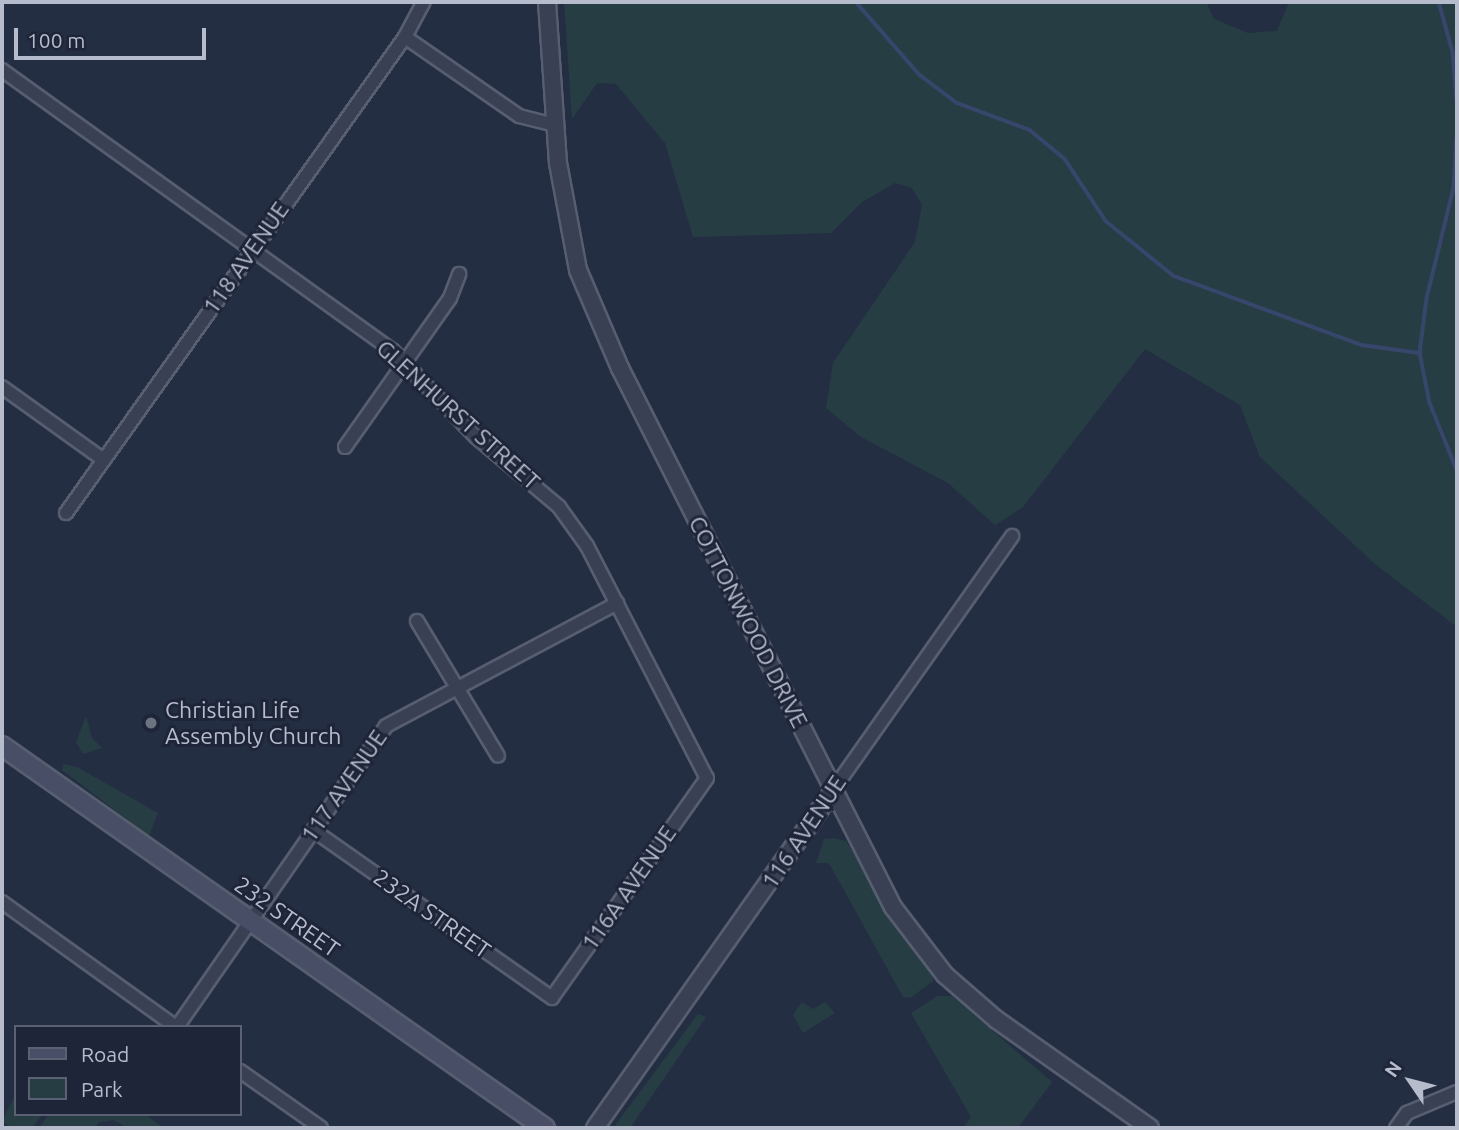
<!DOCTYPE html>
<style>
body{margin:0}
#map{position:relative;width:1459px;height:1130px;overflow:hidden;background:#242e43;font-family:Ubuntu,sans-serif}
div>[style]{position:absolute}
.green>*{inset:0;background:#273d44}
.stream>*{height:3.5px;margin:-1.75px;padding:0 1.75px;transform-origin:1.75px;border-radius:1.75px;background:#37466b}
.roads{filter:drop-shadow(2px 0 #575e70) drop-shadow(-2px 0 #575e70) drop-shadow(0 2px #575e70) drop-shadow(0 -2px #575e70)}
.minor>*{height:12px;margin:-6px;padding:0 6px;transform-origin:6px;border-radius:6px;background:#394053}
.tertiary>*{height:16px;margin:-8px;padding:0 8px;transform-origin:8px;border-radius:8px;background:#394053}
.secondary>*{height:18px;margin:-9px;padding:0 9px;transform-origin:9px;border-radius:9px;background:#474e66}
.dots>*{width:19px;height:19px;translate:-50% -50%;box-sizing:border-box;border:4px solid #1e2538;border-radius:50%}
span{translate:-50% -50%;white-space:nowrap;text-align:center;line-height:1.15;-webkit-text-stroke:6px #1e2538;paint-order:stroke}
.street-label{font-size:23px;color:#b6bccc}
.poi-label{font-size:23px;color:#b6bccc}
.left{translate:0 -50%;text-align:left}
.frame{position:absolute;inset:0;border:4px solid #b6bccc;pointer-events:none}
.legend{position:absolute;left:14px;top:1025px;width:228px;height:91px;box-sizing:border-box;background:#1e2538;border:2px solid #5b6173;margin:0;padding:9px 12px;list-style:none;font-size:21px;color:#b6bccc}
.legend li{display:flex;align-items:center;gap:14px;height:35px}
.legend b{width:35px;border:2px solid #5b6173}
.north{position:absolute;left:1375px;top:1046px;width:70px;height:70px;-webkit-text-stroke:5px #1e2538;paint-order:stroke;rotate:305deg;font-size:19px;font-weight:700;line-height:28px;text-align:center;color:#b6bccc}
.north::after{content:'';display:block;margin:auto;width:24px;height:32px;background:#b6bccc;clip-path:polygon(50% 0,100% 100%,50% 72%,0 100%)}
.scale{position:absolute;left:14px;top:28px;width:192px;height:32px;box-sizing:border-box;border:4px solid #b6bccc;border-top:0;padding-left:9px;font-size:21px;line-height:24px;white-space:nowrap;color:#b6bccc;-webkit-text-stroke:5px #1e2538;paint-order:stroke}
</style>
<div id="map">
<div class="green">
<div style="clip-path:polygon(564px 2px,1206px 2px,1214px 19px,1248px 33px,1277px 31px,1289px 2px,1457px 2px,1457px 627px,1375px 564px,1260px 457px,1240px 405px,1145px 349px,1023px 507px,995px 525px,948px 483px,861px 437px,826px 408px,833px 363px,915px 242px,922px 205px,912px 188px,895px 183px,862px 202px,831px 233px,693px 237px,665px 143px,616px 84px,597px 83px,572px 119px)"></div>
<div style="clip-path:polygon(86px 716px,92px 738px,102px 748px,83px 754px,76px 742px)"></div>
<div style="clip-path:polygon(64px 764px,77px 767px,158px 813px,149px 836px,62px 770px)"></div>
<div style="clip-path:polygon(834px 838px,846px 841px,933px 974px,933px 981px,910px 998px,903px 997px,829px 863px,816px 863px,824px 839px)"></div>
<div style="clip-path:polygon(938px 996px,952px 996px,1052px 1082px,1018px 1128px,963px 1128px,971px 1117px,911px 1013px)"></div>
<div style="clip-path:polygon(802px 1002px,813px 1009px,825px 1002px,835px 1013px,803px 1033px,793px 1015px)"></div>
<div style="clip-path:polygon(698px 1014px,706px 1017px,630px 1128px,613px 1128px)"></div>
<div style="clip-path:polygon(14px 1097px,16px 1114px,41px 1116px,32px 1128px,12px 1128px,2px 1121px)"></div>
<div style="clip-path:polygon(49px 1114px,144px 1114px,164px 1128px,127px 1128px,114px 1120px,99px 1122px,95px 1128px,39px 1128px)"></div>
</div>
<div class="stream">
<div style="left:856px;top:2px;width:97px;rotate:48.8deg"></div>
<div style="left:920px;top:75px;width:46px;rotate:37.1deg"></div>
<div style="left:957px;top:103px;width:78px;rotate:20.3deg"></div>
<div style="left:1030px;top:130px;width:45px;rotate:39.6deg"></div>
<div style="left:1065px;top:159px;width:74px;rotate:56.5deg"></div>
<div style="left:1106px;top:221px;width:87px;rotate:39deg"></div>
<div style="left:1174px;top:276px;width:200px;rotate:20.2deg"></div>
<div style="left:1362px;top:345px;width:59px;rotate:7.9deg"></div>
<div style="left:1439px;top:2px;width:52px;rotate:74.4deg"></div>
<div style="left:1453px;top:52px;width:49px;rotate:85.3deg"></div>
<div style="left:1457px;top:138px;width:50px;rotate:93.4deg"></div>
<div style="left:1454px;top:188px;width:114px;rotate:103.7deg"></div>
<div style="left:1427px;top:299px;width:54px;rotate:97.4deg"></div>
<div style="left:1420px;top:353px;width:51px;rotate:78.7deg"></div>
<div style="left:1430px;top:403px;width:72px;rotate:68.1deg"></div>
</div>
<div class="roads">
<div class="minor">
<div style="left:405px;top:37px;width:139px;rotate:34.7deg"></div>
<div style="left:519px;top:116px;width:36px;rotate:14deg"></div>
<div style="left:2px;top:70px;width:481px;rotate:35.7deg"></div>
<div style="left:393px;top:351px;width:120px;rotate:46deg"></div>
<div style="left:476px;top:437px;width:109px;rotate:40.1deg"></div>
<div style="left:559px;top:507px;width:48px;rotate:54.3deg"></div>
<div style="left:587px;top:546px;width:261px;rotate:62.7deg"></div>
<div style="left:707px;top:778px;width:269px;rotate:125.2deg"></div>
<div style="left:552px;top:998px;width:292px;rotate:-144.9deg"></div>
<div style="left:2px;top:387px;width:125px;rotate:35.6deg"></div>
<div style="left:345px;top:447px;width:182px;rotate:-54.8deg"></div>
<div style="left:450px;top:298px;width:26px;rotate:-69deg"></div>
<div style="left:66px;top:513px;width:584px;rotate:-54.54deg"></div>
<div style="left:405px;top:37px;width:40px;rotate:-62deg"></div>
<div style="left:417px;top:621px;width:157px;rotate:59deg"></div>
<div style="left:833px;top:790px;width:311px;rotate:-54.8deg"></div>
<div style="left:2px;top:902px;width:214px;rotate:35.7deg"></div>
<div style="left:177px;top:1027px;width:366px;rotate:-55.2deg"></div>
<div style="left:386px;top:726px;width:262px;rotate:-28deg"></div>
<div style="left:240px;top:1071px;width:99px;rotate:35.1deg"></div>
<div style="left:1396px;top:1128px;width:19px;rotate:-54deg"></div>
<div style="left:1407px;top:1113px;width:54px;rotate:-22.8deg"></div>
</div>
<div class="tertiary">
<div style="left:547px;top:2px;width:161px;rotate:86.1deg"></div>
<div style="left:558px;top:163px;width:109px;rotate:79.4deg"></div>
<div style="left:578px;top:270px;width:107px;rotate:66.8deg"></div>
<div style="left:620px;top:368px;width:604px;rotate:63.14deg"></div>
<div style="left:893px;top:907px;width:86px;rotate:52.6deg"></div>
<div style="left:945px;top:975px;width:69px;rotate:40.9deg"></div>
<div style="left:997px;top:1020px;width:187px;rotate:35.2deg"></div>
<div style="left:595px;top:1128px;width:413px;rotate:-54.8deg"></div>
</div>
<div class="secondary">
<div style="left:2px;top:746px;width:664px;rotate:35.13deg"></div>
</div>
</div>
<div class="dots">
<div style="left:151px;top:723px;background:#6b7280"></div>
</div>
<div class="street-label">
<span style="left:246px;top:258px;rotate:-55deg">118 AVENUE</span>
<span style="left:458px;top:415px;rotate:42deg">GLENHURST STREET</span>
<span style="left:748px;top:622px;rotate:63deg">COTTONWOOD DRIVE</span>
<span style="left:344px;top:786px;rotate:-55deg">117 AVENUE</span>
<span style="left:804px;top:832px;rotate:-56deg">116 AVENUE</span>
<span style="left:629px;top:888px;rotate:-55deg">116A AVENUE</span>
<span style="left:432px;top:914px;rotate:35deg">232A STREET</span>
<span style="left:287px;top:917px;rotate:35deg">232 STREET</span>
</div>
<div class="poi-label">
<span class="left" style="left:165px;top:723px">Christian Life<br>Assembly Church</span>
</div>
<div class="frame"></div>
<ul class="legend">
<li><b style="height:9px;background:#474e66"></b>Road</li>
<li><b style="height:19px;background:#273d44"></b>Park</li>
</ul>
<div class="north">N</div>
<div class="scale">100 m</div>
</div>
